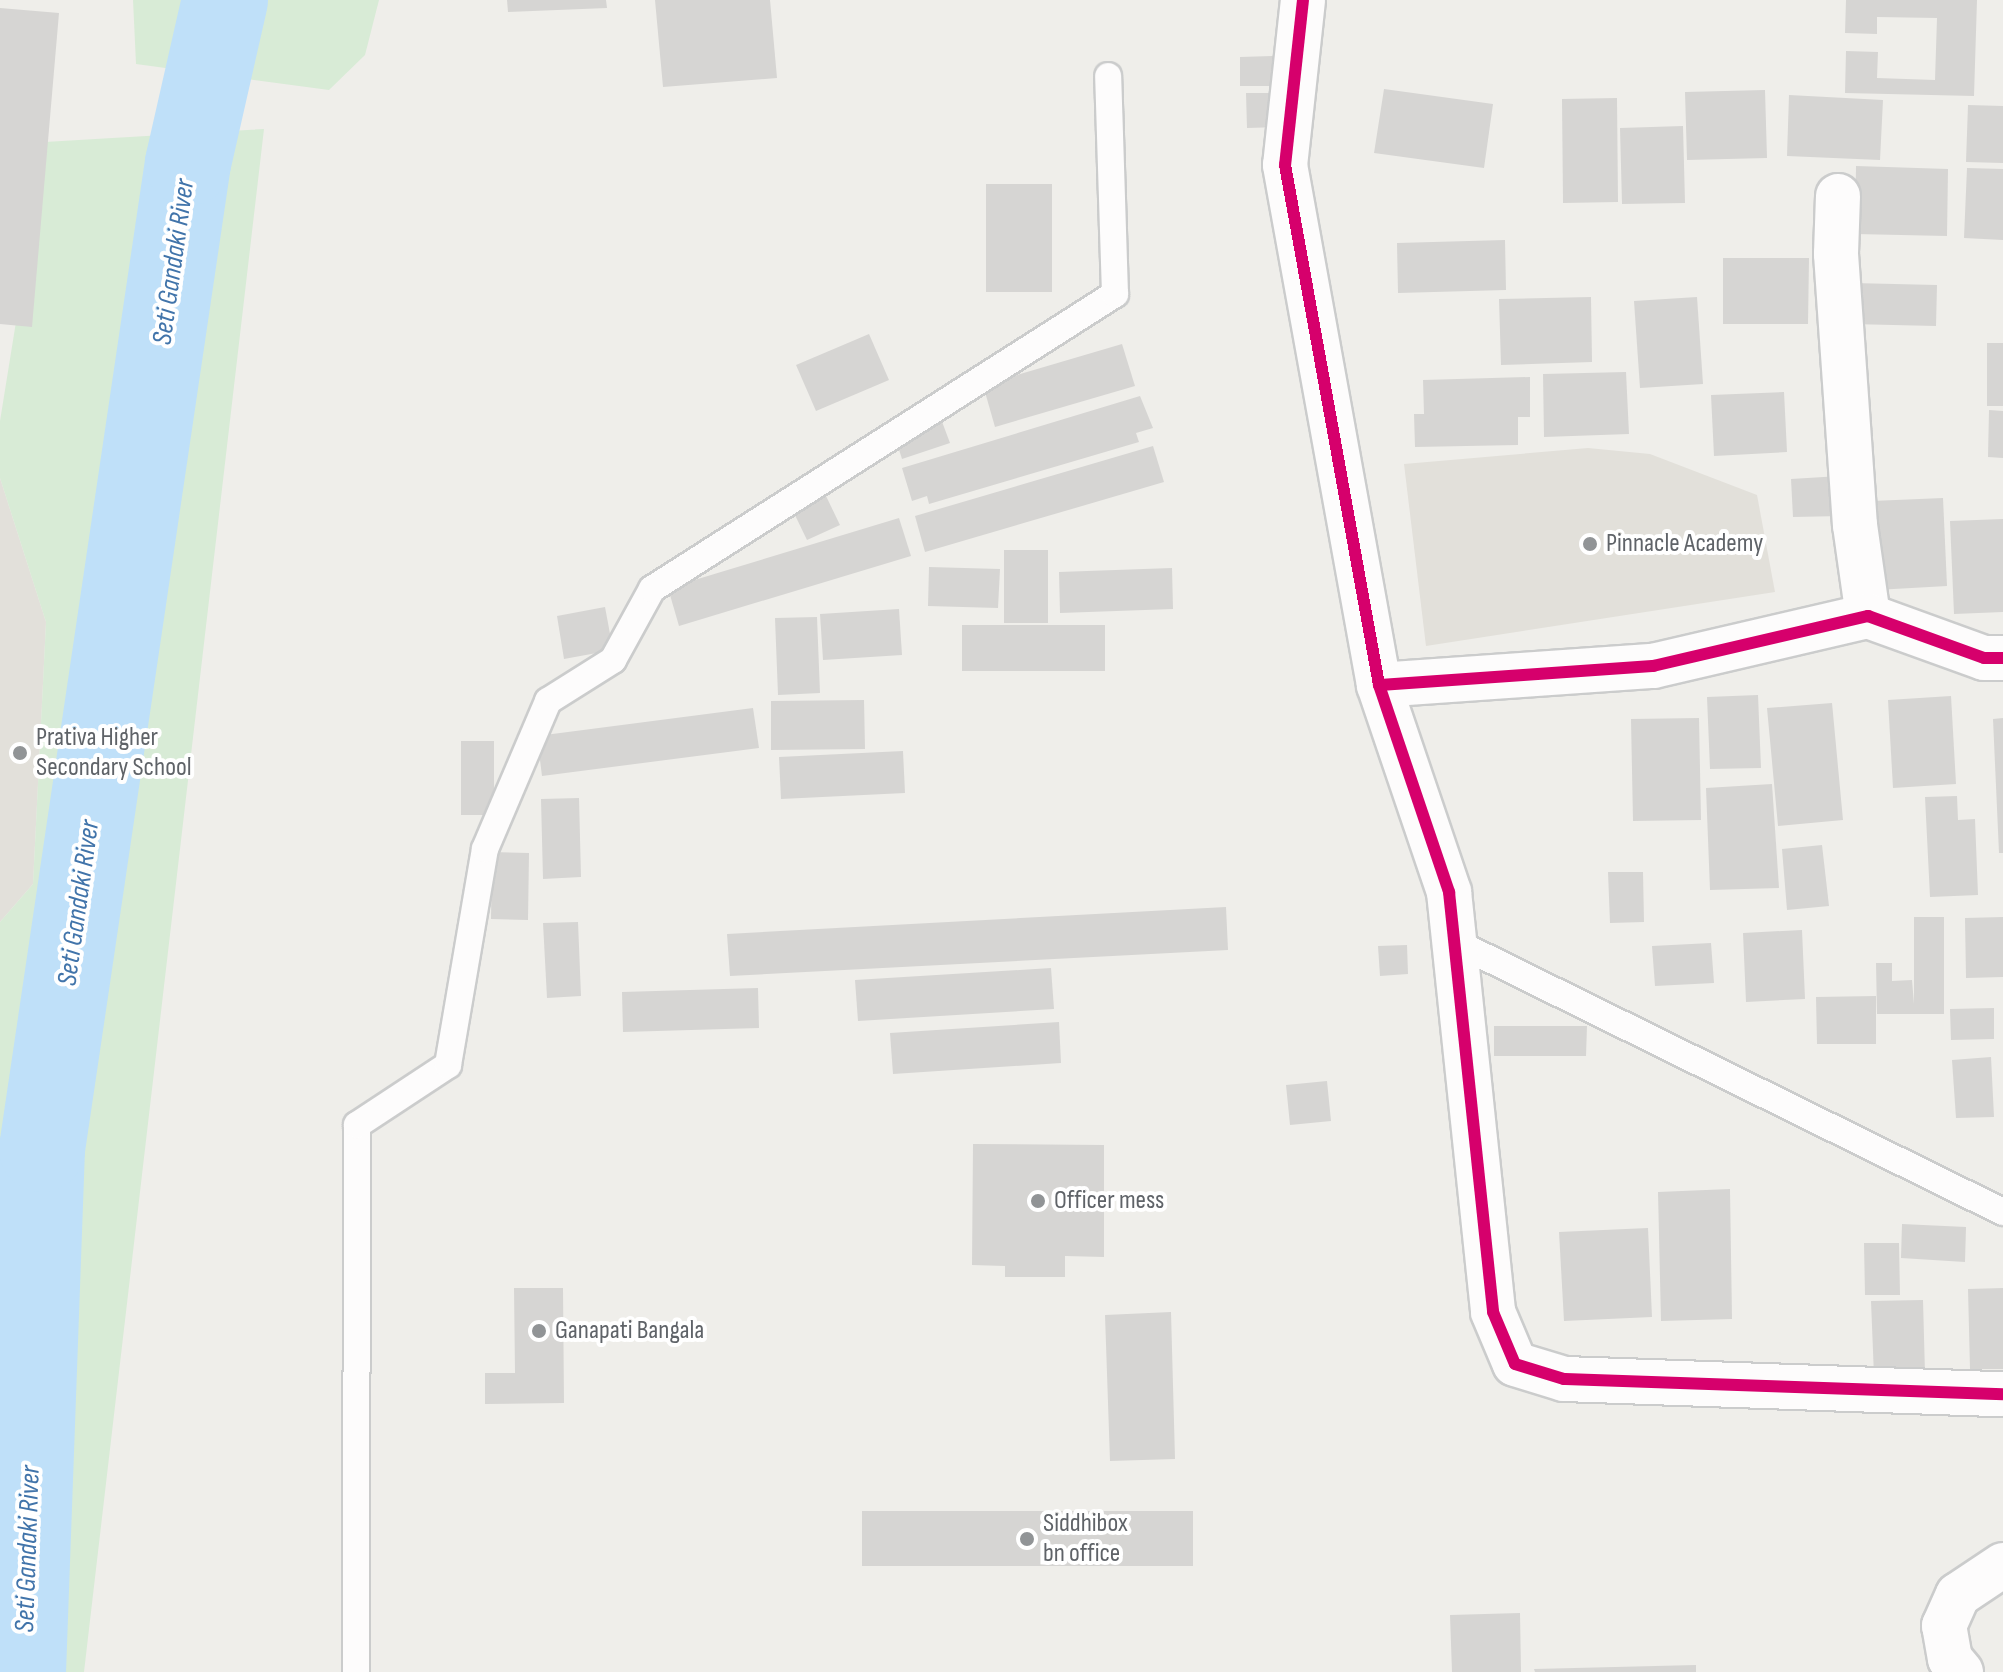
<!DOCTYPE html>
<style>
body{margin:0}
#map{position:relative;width:2003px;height:1672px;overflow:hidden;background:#efeeea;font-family:"Sofia Sans Condensed",sans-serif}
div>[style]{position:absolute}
.education>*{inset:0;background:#e2e0da}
.green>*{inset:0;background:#d8ebd6}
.river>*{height:86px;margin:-43px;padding:0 43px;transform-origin:43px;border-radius:43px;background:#bfe0f9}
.building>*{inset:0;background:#d6d5d3}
.roads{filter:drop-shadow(2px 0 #cbcccc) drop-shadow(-2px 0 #cbcccc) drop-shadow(0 2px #cbcccc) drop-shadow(0 -2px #cbcccc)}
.lane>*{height:26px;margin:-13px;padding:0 13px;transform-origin:13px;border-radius:13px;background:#fdfcfc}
.street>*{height:44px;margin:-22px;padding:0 22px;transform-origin:22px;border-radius:22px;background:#fdfcfc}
.secondary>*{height:44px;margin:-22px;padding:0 22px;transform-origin:22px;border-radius:22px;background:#fdfcfc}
.cycleway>*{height:12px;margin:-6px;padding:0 6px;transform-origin:6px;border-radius:6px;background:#d6006c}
.dots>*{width:22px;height:22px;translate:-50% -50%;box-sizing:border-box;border:4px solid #fff;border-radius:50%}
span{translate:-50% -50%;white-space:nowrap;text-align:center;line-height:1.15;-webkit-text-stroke:8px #fff;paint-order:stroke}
.poi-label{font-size:26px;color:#5f6368}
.left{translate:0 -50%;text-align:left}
.water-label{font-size:28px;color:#4174aa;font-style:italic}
</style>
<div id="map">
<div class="education">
<div style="clip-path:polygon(1588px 448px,1650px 454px,1757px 495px,1775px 592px,1426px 646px,1404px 464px)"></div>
<div style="clip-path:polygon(0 478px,46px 622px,33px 884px,0 922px)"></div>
</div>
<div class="green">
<div style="clip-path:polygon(133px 0,379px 0,365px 55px,329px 90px,136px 64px)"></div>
<div style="clip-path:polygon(264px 129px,84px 1672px,0 1672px,0 922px,33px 884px,46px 622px,0 478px,0 421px,45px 142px)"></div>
</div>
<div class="river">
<div style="left:23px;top:1672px;width:523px;rotate:-87.92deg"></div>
<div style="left:42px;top:1149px;width:997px;rotate:-81.58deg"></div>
<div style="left:188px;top:163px;width:167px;rotate:-77.2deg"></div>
</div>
<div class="building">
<div style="clip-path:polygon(507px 0,606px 0,607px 8px,508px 12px)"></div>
<div style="clip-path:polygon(655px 0,770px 0,777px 78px,663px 87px)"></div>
<div style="clip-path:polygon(1846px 0,1977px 0,1974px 96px,1845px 93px,1846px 51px,1878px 52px,1877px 78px,1935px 80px,1937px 18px,1877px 17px,1877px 34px,1845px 33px)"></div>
<div style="clip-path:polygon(0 8px,59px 13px,32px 327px,0 324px)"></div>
<div style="clip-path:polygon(1273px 56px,1273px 86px,1240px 86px,1240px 57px)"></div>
<div style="clip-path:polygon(1384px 89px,1493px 104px,1484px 168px,1374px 153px)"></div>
<div style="clip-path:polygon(1765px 90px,1767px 158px,1687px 160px,1685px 92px)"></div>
<div style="clip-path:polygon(1246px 93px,1283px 93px,1284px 127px,1247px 128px)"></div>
<div style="clip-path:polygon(1789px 95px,1883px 100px,1880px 160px,1787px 156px)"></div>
<div style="clip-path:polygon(1617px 98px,1618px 202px,1563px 203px,1562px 99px)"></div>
<div style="clip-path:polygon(1968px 105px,2003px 106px,2003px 163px,1966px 162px)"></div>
<div style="clip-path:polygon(1683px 126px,1685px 203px,1622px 204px,1620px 128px)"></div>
<div style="clip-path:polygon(1856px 166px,1948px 169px,1947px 236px,1855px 234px)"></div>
<div style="clip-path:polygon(1967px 168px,2003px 169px,2003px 240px,1964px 238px)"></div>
<div style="clip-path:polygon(986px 184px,1052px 184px,1052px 292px,986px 292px)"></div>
<div style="clip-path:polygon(1505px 240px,1506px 290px,1398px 293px,1397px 243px)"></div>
<div style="clip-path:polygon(1723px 258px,1809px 258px,1808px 324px,1723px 324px)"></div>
<div style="clip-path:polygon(1852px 283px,1937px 285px,1936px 326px,1850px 324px)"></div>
<div style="clip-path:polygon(1591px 297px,1592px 362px,1501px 365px,1499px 299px)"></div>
<div style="clip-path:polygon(1697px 297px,1703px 384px,1640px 388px,1634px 301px)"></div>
<div style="clip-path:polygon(869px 334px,889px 380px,816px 411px,796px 365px)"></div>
<div style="clip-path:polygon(1987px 343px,2003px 343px,2003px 406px,1987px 406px)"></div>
<div style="clip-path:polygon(1122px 344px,1135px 386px,995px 427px,983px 385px)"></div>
<div style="clip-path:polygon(1626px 372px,1629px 434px,1544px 437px,1543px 374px)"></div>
<div style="clip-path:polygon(1530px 377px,1530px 417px,1518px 417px,1518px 445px,1415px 447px,1414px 414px,1424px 414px,1423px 380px)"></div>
<div style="clip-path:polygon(1784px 392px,1787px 452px,1714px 456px,1711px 395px)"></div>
<div style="clip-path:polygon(1140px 396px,1153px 428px,1136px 433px,1139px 442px,929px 504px,927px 496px,912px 501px,902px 468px)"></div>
<div style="clip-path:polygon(1989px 410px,2003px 411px,2003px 458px,1988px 457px)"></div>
<div style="clip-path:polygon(941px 419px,950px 443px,902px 459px,894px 434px)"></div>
<div style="clip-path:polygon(1153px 446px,1164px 482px,925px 552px,915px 516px)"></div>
<div style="clip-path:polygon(1840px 476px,1842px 516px,1793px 517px,1791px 479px)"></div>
<div style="clip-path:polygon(826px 496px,840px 525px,807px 540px,793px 511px)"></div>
<div style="clip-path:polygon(1943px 498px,1947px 586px,1876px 590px,1872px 501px)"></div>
<div style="clip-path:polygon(899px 518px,911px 556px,679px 626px,668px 588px)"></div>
<div style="clip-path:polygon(2003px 519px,2003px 612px,1954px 614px,1950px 521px)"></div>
<div style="clip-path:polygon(1004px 550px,1048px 550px,1048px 623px,1004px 623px)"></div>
<div style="clip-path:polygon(929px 567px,1000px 569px,998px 608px,928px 606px)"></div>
<div style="clip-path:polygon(1172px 568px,1173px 609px,1060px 613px,1059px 572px)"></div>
<div style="clip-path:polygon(605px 607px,613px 650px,564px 659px,557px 616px)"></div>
<div style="clip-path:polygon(899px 609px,902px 655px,823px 660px,820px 614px)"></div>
<div style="clip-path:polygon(817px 617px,820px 693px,778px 695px,775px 618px)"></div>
<div style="clip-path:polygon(962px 625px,1105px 625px,1105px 671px,962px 671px)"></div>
<div style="clip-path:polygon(1758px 695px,1761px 768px,1710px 769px,1707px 697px)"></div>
<div style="clip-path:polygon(1951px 696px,1956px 784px,1893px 788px,1888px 700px)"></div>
<div style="clip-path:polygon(864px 700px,865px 749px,771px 750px,771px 701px)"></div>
<div style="clip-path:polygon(1832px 703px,1843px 820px,1778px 826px,1767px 708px)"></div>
<div style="clip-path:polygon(753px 708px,759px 748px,542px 776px,537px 736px)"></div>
<div style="clip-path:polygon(1699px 718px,1701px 820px,1633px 821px,1631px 719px)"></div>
<div style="clip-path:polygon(2003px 718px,2003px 853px,1999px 853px,1993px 719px)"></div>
<div style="clip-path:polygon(461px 741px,494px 741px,494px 815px,461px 815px)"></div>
<div style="clip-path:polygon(903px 751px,905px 793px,781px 799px,779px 757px)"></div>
<div style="clip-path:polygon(1772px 784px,1779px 888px,1710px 890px,1706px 788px)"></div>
<div style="clip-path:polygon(1957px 796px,1958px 820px,1975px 819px,1978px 895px,1930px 897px,1925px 797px)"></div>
<div style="clip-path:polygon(579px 798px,581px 877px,543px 879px,541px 799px)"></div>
<div style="clip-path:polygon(1822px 845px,1829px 906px,1787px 910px,1782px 849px)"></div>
<div style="clip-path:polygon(492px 852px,529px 853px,528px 920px,491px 919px)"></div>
<div style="clip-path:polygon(1608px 872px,1643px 872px,1644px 922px,1610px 923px)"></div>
<div style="clip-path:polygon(1226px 907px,1228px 950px,730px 976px,727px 934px)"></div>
<div style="clip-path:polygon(1914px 917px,1944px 917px,1944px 1014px,1877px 1014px,1876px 963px,1892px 963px,1892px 981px,1912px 980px,1914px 1004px)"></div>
<div style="clip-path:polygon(2003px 917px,2003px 977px,1966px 978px,1965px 918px)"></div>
<div style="clip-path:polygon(578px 922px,581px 996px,547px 998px,543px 923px)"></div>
<div style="clip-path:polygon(1802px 930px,1805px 999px,1746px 1002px,1743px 933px)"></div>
<div style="clip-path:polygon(1711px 943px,1714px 983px,1655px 986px,1652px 946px)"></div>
<div style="clip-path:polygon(1407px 945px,1408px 974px,1380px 976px,1378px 946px)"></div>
<div style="clip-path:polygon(1051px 968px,1054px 1009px,858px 1021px,855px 980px)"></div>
<div style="clip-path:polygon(758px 988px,759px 1028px,623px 1032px,622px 992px)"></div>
<div style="clip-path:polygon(1876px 996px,1876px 1044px,1817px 1044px,1816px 997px)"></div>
<div style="clip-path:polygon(1994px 1008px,1994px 1039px,1951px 1040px,1950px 1009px)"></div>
<div style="clip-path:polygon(1059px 1022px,1061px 1063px,893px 1074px,890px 1033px)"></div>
<div style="clip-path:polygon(1494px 1026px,1587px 1026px,1586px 1056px,1494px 1056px)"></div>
<div style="clip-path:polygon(1991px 1057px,1994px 1117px,1956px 1118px,1952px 1060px)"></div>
<div style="clip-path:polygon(1327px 1081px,1331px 1121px,1290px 1125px,1286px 1085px)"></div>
<div style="clip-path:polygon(973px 1144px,1104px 1145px,1104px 1257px,1065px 1256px,1065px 1277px,1005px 1277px,1005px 1266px,972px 1265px)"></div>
<div style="clip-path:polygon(1730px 1189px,1732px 1319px,1661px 1321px,1658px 1192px)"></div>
<div style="clip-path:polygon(1902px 1224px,1966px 1227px,1965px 1262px,1901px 1258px)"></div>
<div style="clip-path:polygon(1648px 1228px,1652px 1317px,1564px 1321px,1559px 1232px)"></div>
<div style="clip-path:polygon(1864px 1243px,1899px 1243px,1900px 1295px,1865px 1295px)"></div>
<div style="clip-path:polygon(514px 1288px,563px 1288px,564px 1403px,485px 1404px,485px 1373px,515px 1373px)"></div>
<div style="clip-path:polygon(2003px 1288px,2003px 1369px,1970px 1369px,1968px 1289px)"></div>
<div style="clip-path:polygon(1923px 1300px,1925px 1374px,1874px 1376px,1871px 1301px)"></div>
<div style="clip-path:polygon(1171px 1312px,1175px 1459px,1110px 1461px,1105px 1315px)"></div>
<div style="clip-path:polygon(862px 1511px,1193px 1511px,1193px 1566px,862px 1566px)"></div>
<div style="clip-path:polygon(1520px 1613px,1521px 1672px,1452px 1672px,1450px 1615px)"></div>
<div style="clip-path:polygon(1696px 1665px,1696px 1672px,1535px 1672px,1534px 1669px)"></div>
</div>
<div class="roads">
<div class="lane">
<div style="left:1455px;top:942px;width:611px;rotate:26.23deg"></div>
<div style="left:356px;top:1672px;width:547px;rotate:-89.9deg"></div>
<div style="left:357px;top:1125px;width:109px;rotate:-33.4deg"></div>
<div style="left:448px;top:1065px;width:219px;rotate:-80.3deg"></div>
<div style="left:485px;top:849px;width:161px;rotate:-66.9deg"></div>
<div style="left:548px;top:701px;width:77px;rotate:-32.2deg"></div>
<div style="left:613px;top:660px;width:81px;rotate:-61.2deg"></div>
<div style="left:652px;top:589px;width:549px;rotate:-32.5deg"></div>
<div style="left:1115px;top:294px;width:218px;rotate:-91.8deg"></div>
</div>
<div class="street">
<div style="left:1838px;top:196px;width:58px;rotate:92deg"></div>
<div style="left:1836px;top:254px;width:272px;rotate:86deg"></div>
<div style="left:1855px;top:525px;width:92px;rotate:81.9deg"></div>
<div style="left:1379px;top:685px;width:275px;rotate:-4deg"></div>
<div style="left:1653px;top:666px;width:221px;rotate:-13.1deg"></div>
<div style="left:1868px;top:616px;width:123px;rotate:19.9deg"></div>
<div style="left:1984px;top:658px;width:19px"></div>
<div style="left:1961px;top:1672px;width:17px;rotate:-130deg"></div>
<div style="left:1950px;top:1659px;width:34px;rotate:-100deg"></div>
<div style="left:1944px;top:1626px;width:34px;rotate:-66deg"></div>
<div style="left:1958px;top:1595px;width:54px;rotate:-33.7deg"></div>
</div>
<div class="secondary">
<div style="left:1303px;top:0;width:166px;rotate:96.2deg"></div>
<div style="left:1285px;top:165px;width:528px;rotate:79.75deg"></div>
<div style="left:1379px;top:685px;width:219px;rotate:71.3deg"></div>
<div style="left:1449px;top:892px;width:422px;rotate:84deg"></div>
<div style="left:1493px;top:1312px;width:56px;rotate:67.1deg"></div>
<div style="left:1515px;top:1364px;width:51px;rotate:17deg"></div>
<div style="left:1564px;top:1379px;width:439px;rotate:2deg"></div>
</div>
</div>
<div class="cycleway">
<div style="left:1303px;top:0;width:166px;rotate:96.2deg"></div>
<div style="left:1285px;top:165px;width:528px;rotate:79.75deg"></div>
<div style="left:1379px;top:685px;width:219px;rotate:71.3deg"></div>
<div style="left:1449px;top:892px;width:422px;rotate:84deg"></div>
<div style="left:1493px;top:1312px;width:56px;rotate:67.1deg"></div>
<div style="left:1515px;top:1364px;width:51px;rotate:17deg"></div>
<div style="left:1564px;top:1379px;width:439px;rotate:2deg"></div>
<div style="left:1379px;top:685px;width:275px;rotate:-4deg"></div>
<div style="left:1653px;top:666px;width:221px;rotate:-13.1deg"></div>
<div style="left:1868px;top:616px;width:123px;rotate:19.9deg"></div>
<div style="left:1984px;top:658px;width:19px"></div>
</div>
<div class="dots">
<div style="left:1590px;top:544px;background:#919496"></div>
<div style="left:20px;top:753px;background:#919496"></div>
<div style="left:1038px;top:1201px;background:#919496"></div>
<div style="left:539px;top:1331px;background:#919496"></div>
<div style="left:1027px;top:1539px;background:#919496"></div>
</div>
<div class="poi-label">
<span class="left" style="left:1606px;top:544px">Pinnacle Academy</span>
<span class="left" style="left:36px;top:753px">Prativa Higher<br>Secondary School</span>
<span class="left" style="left:1054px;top:1201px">Officer mess</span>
<span class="left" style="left:555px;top:1331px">Ganapati Bangala</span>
<span class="left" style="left:1043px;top:1539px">Siddhibox<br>bn office</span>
</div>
<div class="water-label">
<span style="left:174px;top:262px;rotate:-82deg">Seti Gandaki River</span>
<span style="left:79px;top:903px;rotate:-82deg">Seti Gandaki River</span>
<span style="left:28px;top:1549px;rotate:-88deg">Seti Gandaki River</span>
</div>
</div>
